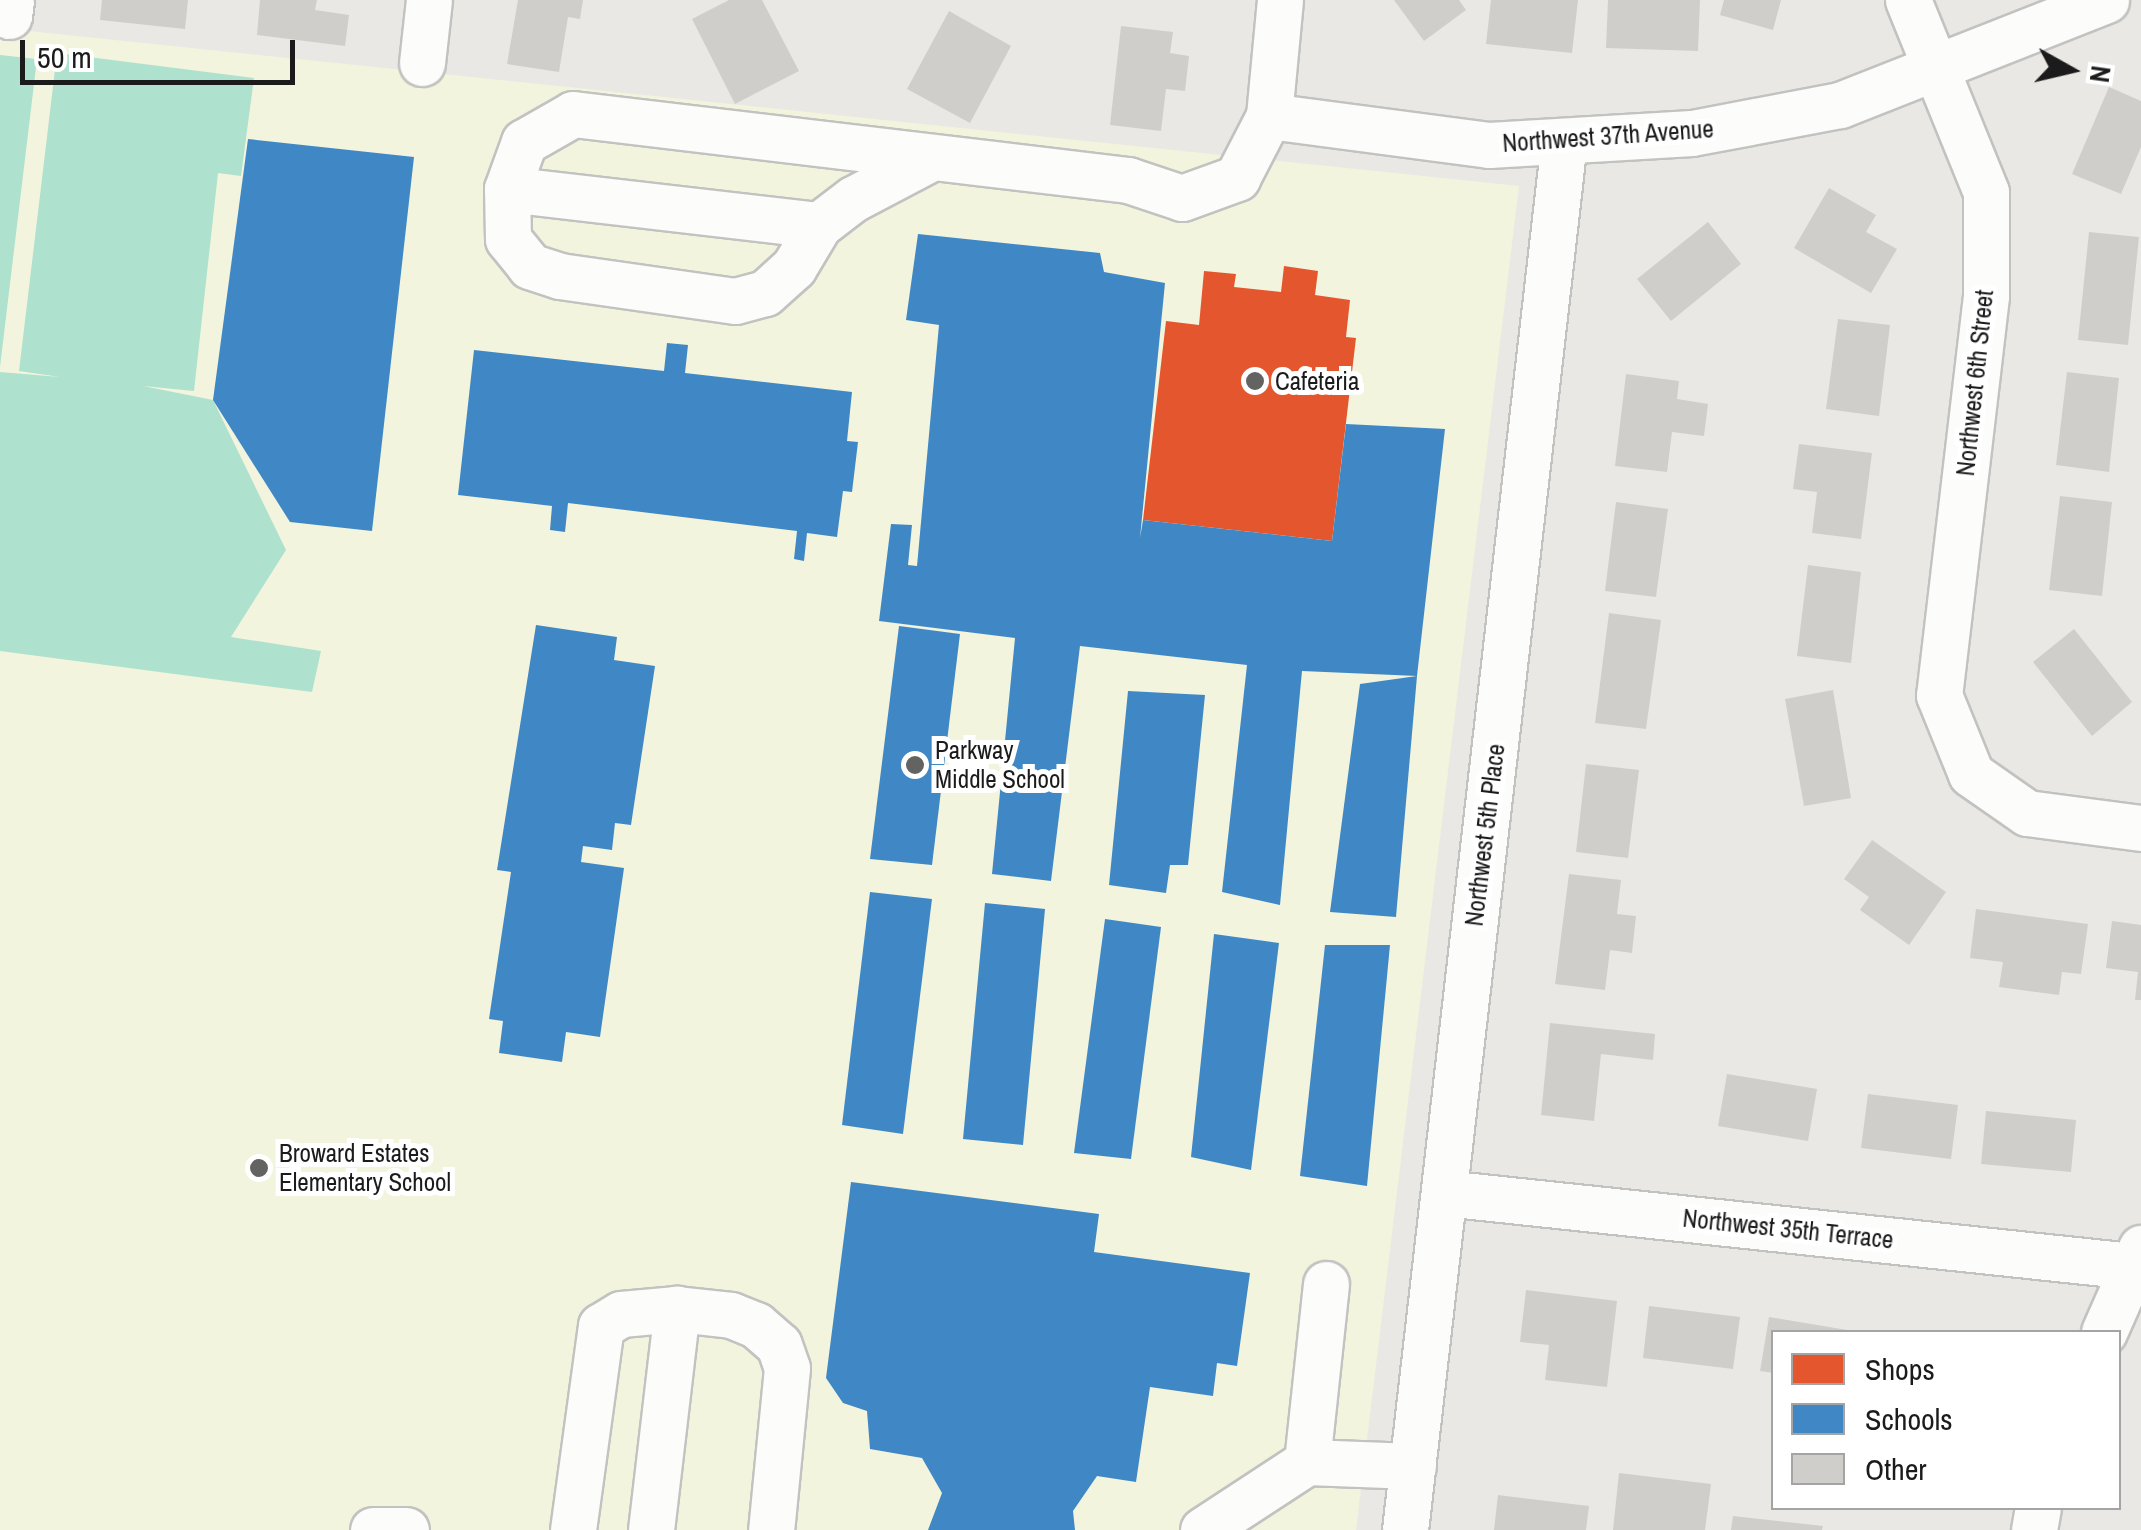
<!DOCTYPE html>
<style>
body{margin:0}
#map{position:relative;width:2141px;height:1530px;overflow:hidden;background:#eae8e4;font-family:"Archivo Narrow",sans-serif}
div>[style]{position:absolute}
.education>*{inset:0;background:#f3f4dd}
.pitch>*{inset:0;background:#afe1cf}
.shops>*{inset:0;background:#e4572e}
.schools>*{inset:0;background:#3f88c5}
.building>*{inset:0;background:#d0cecb}
.roads{filter:drop-shadow(2px 0 #c2c2c0) drop-shadow(-2px 0 #c2c2c0) drop-shadow(0 2px #c2c2c0) drop-shadow(0 -2px #c2c2c0)}
.minor>*{height:45px;margin:-22.5px;padding:0 22.5px;transform-origin:22.5px;border-radius:22.5px;background:#fcfcfb}
.dots>*{width:28px;height:28px;translate:-50% -50%;box-sizing:border-box;border:5px solid #fff;border-radius:50%}
span{translate:-50% -50%;white-space:nowrap;text-align:center;line-height:1.15;-webkit-text-stroke:10px #fff;paint-order:stroke}
.street-label{font-size:25px;color:#1b1b1b}
.poi-label{font-size:25px;color:#1b1b1b}
.left{translate:0 -50%;text-align:left}
.legend{position:absolute;left:1771px;top:1330px;width:350px;height:180px;box-sizing:border-box;background:#fff;border:2px solid #a4a4a4;margin:0;padding:12px 18px;list-style:none;font-size:30px;color:#1b1b1b}
.legend li{display:flex;align-items:center;gap:20px;height:50px}
.legend b{width:50px;border:2px solid #a4a4a4}
.north{position:absolute;left:2021px;top:20px;width:100px;height:100px;-webkit-text-stroke:8px #fff;paint-order:stroke;rotate:98deg;font-size:28px;font-weight:700;line-height:40px;text-align:center;color:#1b1b1b}
.north::after{content:'';display:block;margin:auto;width:35px;height:45px;background:#1b1b1b;clip-path:polygon(50% 0,100% 100%,50% 72%,0 100%)}
.scale{position:absolute;left:20px;top:40px;width:275px;height:45px;box-sizing:border-box;border:5px solid #1b1b1b;border-top:0;padding-left:12px;font-size:30px;line-height:35px;white-space:nowrap;color:#1b1b1b;-webkit-text-stroke:8px #fff;paint-order:stroke}
</style>
<div id="map">
<div class="education">
<div style="clip-path:polygon(0 28px,1519px 186px,1356px 1530px,0 1530px)"></div>
</div>
<div class="pitch">
<div style="clip-path:polygon(57px 53px,254px 78px,241px 176px,218px 173px,194px 391px,143px 386px,213px 400px,286px 550px,231px 637px,321px 651px,312px 692px,0 651px,0 372px,60px 377px,19px 371px)"></div>
<div style="clip-path:polygon(0 55px,37px 59px,0 367px)"></div>
</div>
<div class="shops">
<div style="clip-path:polygon(1284px 266px,1318px 271px,1315px 295px,1350px 300px,1346px 337px,1356px 338px,1332px 541px,1143px 520px,1166px 321px,1199px 325px,1204px 271px,1236px 274px,1234px 287px,1281px 292px)"></div>
</div>
<div class="schools">
<div style="clip-path:polygon(248px 139px,414px 157px,372px 531px,290px 522px,213px 400px)"></div>
<div style="clip-path:polygon(918px 234px,1100px 253px,1104px 272px,1165px 283px,1140px 538px,1143px 520px,1332px 541px,1346px 424px,1445px 429px,1417px 676px,1302px 671px,1280px 905px,1222px 892px,1247px 665px,1080px 646px,1051px 881px,992px 874px,1015px 638px,879px 621px,891px 524px,912px 525px,908px 565px,917px 566px,939px 325px,906px 320px)"></div>
<div style="clip-path:polygon(667px 343px,688px 345px,685px 373px,852px 392px,847px 441px,858px 442px,852px 492px,843px 491px,837px 537px,807px 533px,804px 561px,794px 559px,797px 531px,568px 503px,565px 532px,550px 530px,552px 506px,458px 495px,474px 350px,664px 371px)"></div>
<div style="clip-path:polygon(536px 625px,617px 637px,614px 660px,655px 666px,631px 825px,615px 823px,612px 850px,583px 846px,581px 862px,624px 868px,600px 1037px,566px 1032px,562px 1062px,499px 1053px,503px 1021px,489px 1019px,511px 872px,497px 870px)"></div>
<div style="clip-path:polygon(899px 626px,960px 634px,932px 865px,870px 859px)"></div>
<div style="clip-path:polygon(1417px 676px,1396px 917px,1330px 912px,1360px 684px)"></div>
<div style="clip-path:polygon(1128px 691px,1205px 695px,1188px 865px,1170px 865px,1166px 893px,1109px 885px)"></div>
<div style="clip-path:polygon(870px 892px,932px 899px,903px 1134px,842px 1125px)"></div>
<div style="clip-path:polygon(985px 903px,1045px 909px,1023px 1145px,963px 1139px)"></div>
<div style="clip-path:polygon(1105px 919px,1161px 927px,1131px 1159px,1074px 1153px)"></div>
<div style="clip-path:polygon(1214px 934px,1279px 943px,1251px 1170px,1191px 1157px)"></div>
<div style="clip-path:polygon(1325px 945px,1390px 945px,1367px 1186px,1300px 1176px)"></div>
<div style="clip-path:polygon(851px 1182px,1099px 1214px,1094px 1252px,1250px 1273px,1237px 1366px,1217px 1363px,1213px 1396px,1150px 1387px,1136px 1482px,1097px 1476px,1073px 1511px,1075px 1530px,928px 1530px,942px 1493px,922px 1458px,870px 1449px,867px 1411px,843px 1403px,826px 1378px)"></div>
</div>
<div class="building">
<div style="clip-path:polygon(102px 0,188px 0,185px 29px,100px 20px)"></div>
<div style="clip-path:polygon(260px 0,317px 0,315px 10px,349px 15px,345px 46px,257px 35px)"></div>
<div style="clip-path:polygon(518px 0,583px 0,580px 19px,568px 17px,559px 72px,507px 64px)"></div>
<div style="clip-path:polygon(729px 0,762px 0,799px 71px,735px 104px,692px 19px)"></div>
<div style="clip-path:polygon(1394px 0,1459px 0,1466px 10px,1424px 41px)"></div>
<div style="clip-path:polygon(1491px 0,1578px 0,1572px 53px,1486px 44px)"></div>
<div style="clip-path:polygon(1608px 0,1700px 0,1698px 51px,1606px 48px)"></div>
<div style="clip-path:polygon(1724px 0,1781px 0,1773px 30px,1720px 15px)"></div>
<div style="clip-path:polygon(949px 11px,1011px 46px,970px 123px,907px 89px)"></div>
<div style="clip-path:polygon(1121px 26px,1173px 32px,1170px 53px,1189px 56px,1185px 91px,1166px 89px,1161px 131px,1110px 125px)"></div>
<div style="clip-path:polygon(2109px 87px,2141px 101px,2141px 147px,2121px 194px,2072px 174px)"></div>
<div style="clip-path:polygon(1829px 188px,1876px 215px,1866px 232px,1897px 249px,1871px 293px,1794px 248px)"></div>
<div style="clip-path:polygon(1708px 222px,1741px 264px,1671px 321px,1637px 279px)"></div>
<div style="clip-path:polygon(2089px 232px,2139px 237px,2128px 345px,2078px 340px)"></div>
<div style="clip-path:polygon(1838px 319px,1890px 325px,1879px 416px,1826px 409px)"></div>
<div style="clip-path:polygon(2067px 372px,2119px 378px,2109px 472px,2056px 465px)"></div>
<div style="clip-path:polygon(1626px 374px,1679px 381px,1677px 399px,1708px 404px,1704px 436px,1672px 432px,1667px 472px,1615px 466px)"></div>
<div style="clip-path:polygon(1799px 444px,1872px 453px,1861px 539px,1812px 533px,1817px 492px,1793px 489px)"></div>
<div style="clip-path:polygon(2060px 496px,2112px 502px,2102px 596px,2049px 590px)"></div>
<div style="clip-path:polygon(1616px 502px,1668px 509px,1656px 597px,1605px 591px)"></div>
<div style="clip-path:polygon(1808px 565px,1861px 572px,1851px 663px,1797px 656px)"></div>
<div style="clip-path:polygon(1609px 613px,1661px 620px,1646px 729px,1595px 723px)"></div>
<div style="clip-path:polygon(2074px 629px,2132px 702px,2092px 736px,2033px 662px)"></div>
<div style="clip-path:polygon(1833px 690px,1851px 798px,1804px 806px,1785px 699px)"></div>
<div style="clip-path:polygon(1586px 764px,1639px 770px,1628px 858px,1576px 852px)"></div>
<div style="clip-path:polygon(1872px 840px,1946px 892px,1909px 945px,1860px 910px,1869px 897px,1844px 879px)"></div>
<div style="clip-path:polygon(1569px 874px,1621px 880px,1617px 914px,1636px 916px,1632px 953px,1610px 950px,1605px 990px,1555px 984px)"></div>
<div style="clip-path:polygon(1976px 909px,2088px 924px,2081px 974px,2062px 972px,2059px 995px,1999px 987px,2003px 962px,1970px 958px)"></div>
<div style="clip-path:polygon(2112px 921px,2141px 925px,2141px 1000px,2135px 1000px,2138px 972px,2106px 968px)"></div>
<div style="clip-path:polygon(1550px 1023px,1655px 1034px,1653px 1060px,1601px 1054px,1594px 1121px,1541px 1115px)"></div>
<div style="clip-path:polygon(1727px 1074px,1817px 1089px,1808px 1141px,1718px 1126px)"></div>
<div style="clip-path:polygon(1868px 1094px,1958px 1105px,1951px 1159px,1861px 1148px)"></div>
<div style="clip-path:polygon(1986px 1111px,2076px 1120px,2071px 1172px,1981px 1164px)"></div>
<div style="clip-path:polygon(1526px 1290px,1617px 1301px,1607px 1387px,1545px 1380px,1549px 1345px,1520px 1342px)"></div>
<div style="clip-path:polygon(1649px 1306px,1740px 1317px,1733px 1369px,1643px 1358px)"></div>
<div style="clip-path:polygon(1769px 1317px,1847px 1330px,1847px 1332px,1774px 1332px,1774px 1373px,1760px 1371px)"></div>
<div style="clip-path:polygon(1619px 1473px,1711px 1484px,1705px 1530px,1613px 1530px)"></div>
<div style="clip-path:polygon(1498px 1495px,1589px 1506px,1586px 1530px,1494px 1530px)"></div>
<div style="clip-path:polygon(1733px 1516px,1823px 1526px,1822px 1530px,1731px 1530px)"></div>
</div>
<div class="roads">
<div class="minor">
<div style="left:1908px;top:0;width:207px;rotate:67.9deg"></div>
<div style="left:1986px;top:192px;width:104px;rotate:90deg"></div>
<div style="left:1986px;top:296px;width:402px;rotate:96.7deg"></div>
<div style="left:1939px;top:695px;width:85px;rotate:67.9deg"></div>
<div style="left:1971px;top:774px;width:68px;rotate:34.9deg"></div>
<div style="left:2027px;top:813px;width:115px;rotate:7.5deg"></div>
<div style="left:9px;top:16px;width:16px;rotate:-83deg"></div>
<div style="left:422px;top:63px;width:63px;rotate:-83.7deg"></div>
<div style="left:1269px;top:116px;width:222px;rotate:7.5deg"></div>
<div style="left:1489px;top:145px;width:203px;rotate:-3.4deg"></div>
<div style="left:1692px;top:133px;width:151px;rotate:-10.7deg"></div>
<div style="left:1840px;top:105px;width:286px;rotate:-21.5deg"></div>
<div style="left:929px;top:159px;width:86px;rotate:152.2deg"></div>
<div style="left:853px;top:199px;width:43px;rotate:142.6deg"></div>
<div style="left:819px;top:225px;width:49px;rotate:120.8deg"></div>
<div style="left:794px;top:267px;width:39px;rotate:138deg"></div>
<div style="left:765px;top:293px;width:31px;rotate:165deg"></div>
<div style="left:735px;top:301px;width:177px;rotate:-171.9deg"></div>
<div style="left:560px;top:276px;width:32px;rotate:-162deg"></div>
<div style="left:530px;top:266px;width:35px;rotate:-129deg"></div>
<div style="left:508px;top:239px;width:50px;rotate:-91.1deg"></div>
<div style="left:507px;top:189px;width:50px;rotate:-70.1deg"></div>
<div style="left:524px;top:142px;width:56px;rotate:-29.7deg"></div>
<div style="left:573px;top:114px;width:559px;rotate:6.78deg"></div>
<div style="left:1128px;top:180px;width:57px;rotate:18.4deg"></div>
<div style="left:1182px;top:198px;width:59px;rotate:-20deg"></div>
<div style="left:1237px;top:178px;width:70px;rotate:-62.7deg"></div>
<div style="left:1269px;top:116px;width:117px;rotate:-84.6deg"></div>
<div style="left:507px;top:189px;width:314px;rotate:6.6deg"></div>
<div style="left:1444px;top:1193px;width:692px;rotate:6.06deg"></div>
<div style="left:2104px;top:1332px;width:92px;rotate:-66.2deg"></div>
<div style="left:1307px;top:1462px;width:179px;rotate:-83.9deg"></div>
<div style="left:373px;top:1530px;width:33px"></div>
<div style="left:573px;top:1530px;width:206px;rotate:-82.2deg"></div>
<div style="left:601px;top:1326px;width:23px;rotate:-31deg"></div>
<div style="left:621px;top:1314px;width:56px;rotate:-5.1deg"></div>
<div style="left:677px;top:1309px;width:54px;rotate:6.3deg"></div>
<div style="left:731px;top:1315px;width:27px;rotate:22deg"></div>
<div style="left:756px;top:1325px;width:30px;rotate:41deg"></div>
<div style="left:779px;top:1345px;width:24px;rotate:71deg"></div>
<div style="left:787px;top:1368px;width:163px;rotate:95.6deg"></div>
<div style="left:651px;top:1530px;width:223px;rotate:-83.3deg"></div>
<div style="left:1203px;top:1530px;width:124px;rotate:-33.2deg"></div>
<div style="left:1307px;top:1462px;width:106px;rotate:2.2deg"></div>
<div style="left:1405px;top:1530px;width:1398px;rotate:-83.47deg"></div>
<div style="left:2034px;top:1530px;width:22px;rotate:-80deg"></div>
</div>
</div>
<div class="dots">
<div style="left:1255px;top:381px;background:#636361"></div>
<div style="left:915px;top:765px;background:#636361"></div>
<div style="left:259px;top:1168px;background:#636361"></div>
</div>
<div class="street-label">
<span style="left:1608px;top:136px;rotate:-4deg">Northwest 37th Avenue</span>
<span style="left:1975px;top:383px;rotate:-84deg">Northwest 6th Street</span>
<span style="left:1485px;top:835px;rotate:-83deg">Northwest 5th Place</span>
<span style="left:1788px;top:1229px;rotate:6deg">Northwest 35th Terrace</span>
</div>
<div class="poi-label">
<span class="left" style="left:1275px;top:381px">Cafeteria</span>
<span class="left" style="left:935px;top:765px">Parkway<br>Middle School</span>
<span class="left" style="left:279px;top:1168px">Broward Estates<br>Elementary School</span>
</div>
<ul class="legend">
<li><b style="height:28px;background:#e4572e"></b>Shops</li>
<li><b style="height:28px;background:#3f88c5"></b>Schools</li>
<li><b style="height:28px;background:#d0cecb"></b>Other</li>
</ul>
<div class="north">N</div>
<div class="scale">50 m</div>
</div>
